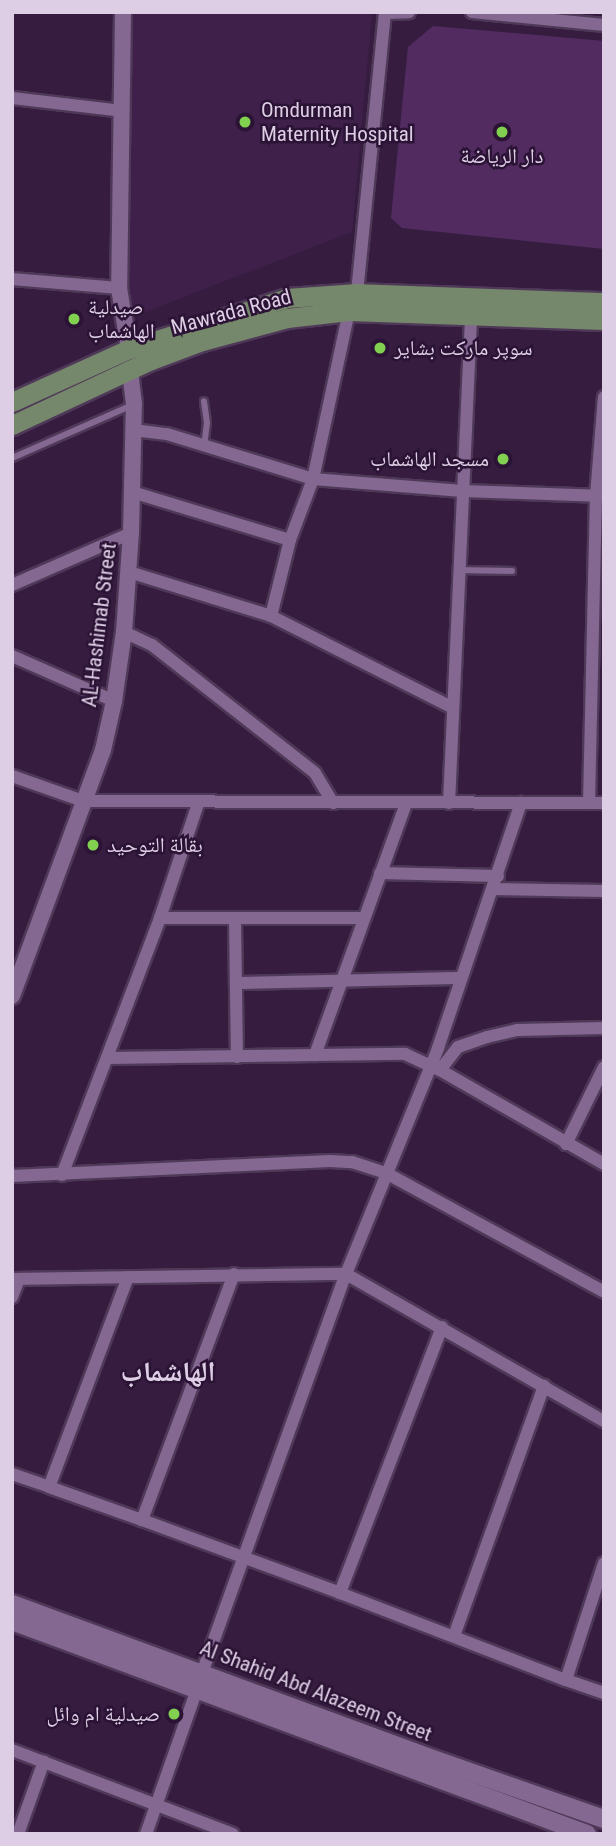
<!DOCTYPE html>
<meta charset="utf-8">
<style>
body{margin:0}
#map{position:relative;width:616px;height:1846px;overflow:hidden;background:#361d40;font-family:"Roboto Condensed","Noto Naskh Arabic",sans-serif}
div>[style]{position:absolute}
.built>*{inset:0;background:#3e204a}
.green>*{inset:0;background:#522c61}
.roads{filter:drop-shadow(2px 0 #4f3958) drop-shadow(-2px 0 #4f3958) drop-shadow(0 2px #4f3958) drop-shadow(0 -2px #4f3958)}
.service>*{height:6px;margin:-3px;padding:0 3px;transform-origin:3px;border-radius:3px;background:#846891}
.minor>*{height:12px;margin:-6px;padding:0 6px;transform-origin:6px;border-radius:6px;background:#846891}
.tertiary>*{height:16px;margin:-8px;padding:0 8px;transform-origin:8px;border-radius:8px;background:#846891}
.secondary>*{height:18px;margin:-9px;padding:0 9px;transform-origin:9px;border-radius:9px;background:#846891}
.primary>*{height:19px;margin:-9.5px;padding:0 9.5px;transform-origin:9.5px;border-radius:9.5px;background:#76886b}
.dots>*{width:19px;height:19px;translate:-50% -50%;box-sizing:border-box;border:4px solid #2b1335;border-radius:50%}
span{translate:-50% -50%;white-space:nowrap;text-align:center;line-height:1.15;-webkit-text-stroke:5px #2b1335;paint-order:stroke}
.poi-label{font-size:21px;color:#decee5}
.left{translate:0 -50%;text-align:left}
.right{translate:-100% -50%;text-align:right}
.street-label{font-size:21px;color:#decee5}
.district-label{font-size:28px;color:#decee5;font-weight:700}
.frame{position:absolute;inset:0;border:14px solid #decee5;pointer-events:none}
</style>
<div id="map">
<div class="built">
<div style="clip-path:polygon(128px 12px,372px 12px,352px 232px,127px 319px)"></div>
</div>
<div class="green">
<div style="clip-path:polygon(433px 26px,604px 41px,604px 249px,402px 228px,391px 218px,408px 47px)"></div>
</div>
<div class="roads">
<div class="service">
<div style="left:204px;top:447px;width:24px;rotate:-83deg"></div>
<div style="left:207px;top:423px;width:22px;rotate:-98deg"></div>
<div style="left:12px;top:458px;width:131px;rotate:-23.8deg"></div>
<div style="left:459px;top:570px;width:53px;rotate:1.1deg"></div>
</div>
<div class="minor">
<div style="left:472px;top:12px;width:133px;rotate:5.6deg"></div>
<div style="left:385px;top:13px;width:24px;rotate:-2deg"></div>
<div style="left:12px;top:98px;width:111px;rotate:6.7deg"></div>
<div style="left:12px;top:279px;width:107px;rotate:4.8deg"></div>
<div style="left:133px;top:430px;width:34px;rotate:7deg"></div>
<div style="left:167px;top:434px;width:153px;rotate:17.1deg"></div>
<div style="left:313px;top:479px;width:150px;rotate:4.6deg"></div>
<div style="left:463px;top:491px;width:141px;rotate:2deg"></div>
<div style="left:132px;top:492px;width:165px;rotate:16.9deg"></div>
<div style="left:129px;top:572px;width:149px;rotate:17.2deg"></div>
<div style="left:271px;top:616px;width:204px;rotate:26.8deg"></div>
<div style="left:12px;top:585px;width:130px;rotate:-23.6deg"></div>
<div style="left:271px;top:616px;width:78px;rotate:-76deg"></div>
<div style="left:290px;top:540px;width:65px;rotate:-69.3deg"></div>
<div style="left:313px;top:479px;width:172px;rotate:-77.9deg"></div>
<div style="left:349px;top:311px;width:20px;rotate:-66deg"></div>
<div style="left:357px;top:293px;width:282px;rotate:-84.3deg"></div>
<div style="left:124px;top:632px;width:31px;rotate:25deg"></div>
<div style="left:152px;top:645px;width:207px;rotate:38.1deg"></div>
<div style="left:315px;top:773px;width:35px;rotate:59deg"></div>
<div style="left:12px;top:656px;width:111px;rotate:23.8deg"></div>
<div style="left:12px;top:776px;width:75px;rotate:19.4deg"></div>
<div style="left:83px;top:801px;width:521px;rotate:0.22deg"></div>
<div style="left:449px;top:803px;width:488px;rotate:-87.4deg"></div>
<div style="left:589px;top:803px;width:307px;rotate:-88.7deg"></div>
<div style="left:596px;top:496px;width:99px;rotate:-85.4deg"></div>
<div style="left:380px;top:873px;width:118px;rotate:1.5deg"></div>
<div style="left:493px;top:889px;width:111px;rotate:1deg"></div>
<div style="left:160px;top:918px;width:204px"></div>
<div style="left:235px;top:919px;width:138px;rotate:89.2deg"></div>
<div style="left:236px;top:983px;width:224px;rotate:-1.3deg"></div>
<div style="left:315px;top:1055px;width:267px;rotate:-70.1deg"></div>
<div style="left:107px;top:1058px;width:298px;rotate:-0.8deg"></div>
<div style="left:405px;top:1054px;width:38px;rotate:25deg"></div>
<div style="left:440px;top:1070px;width:189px;rotate:29.8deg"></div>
<div style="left:440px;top:1070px;width:29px;rotate:-52deg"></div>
<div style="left:458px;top:1047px;width:31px;rotate:-19deg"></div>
<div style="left:487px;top:1037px;width:31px;rotate:-13deg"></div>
<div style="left:517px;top:1030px;width:87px;rotate:-1.3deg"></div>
<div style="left:566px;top:1144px;width:86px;rotate:-63.7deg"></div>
<div style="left:62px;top:1175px;width:275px;rotate:-69.1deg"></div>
<div style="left:160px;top:918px;width:120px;rotate:-71.6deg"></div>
<div style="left:12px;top:1176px;width:318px;rotate:-2.7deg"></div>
<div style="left:330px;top:1161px;width:22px;rotate:3deg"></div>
<div style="left:352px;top:1162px;width:36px;rotate:18deg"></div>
<div style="left:386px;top:1173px;width:248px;rotate:28.6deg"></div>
<div style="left:234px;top:1274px;width:263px;rotate:110.5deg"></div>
<div style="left:142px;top:1520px;width:211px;rotate:20.2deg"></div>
<div style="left:128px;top:1277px;width:224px;rotate:110.6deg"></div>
<div style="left:49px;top:1487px;width:99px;rotate:19.5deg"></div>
<div style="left:12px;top:1279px;width:334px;rotate:-0.9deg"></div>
<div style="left:346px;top:1274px;width:297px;rotate:29.7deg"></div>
<div style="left:12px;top:1297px;width:19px;rotate:-69deg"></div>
<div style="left:442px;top:1327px;width:285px;rotate:111deg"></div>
<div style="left:340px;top:1593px;width:242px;rotate:21.1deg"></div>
<div style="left:12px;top:1474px;width:39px;rotate:19deg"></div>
<div style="left:604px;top:1563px;width:123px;rotate:108deg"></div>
<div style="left:566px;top:1680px;width:40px;rotate:18.9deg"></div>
<div style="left:454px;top:1636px;width:266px;rotate:-70.2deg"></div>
<div style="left:202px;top:1673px;width:424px;rotate:-70.2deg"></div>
<div style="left:346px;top:1274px;width:244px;rotate:-67.8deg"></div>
<div style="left:438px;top:1048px;width:259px;rotate:-71.3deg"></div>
<div style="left:12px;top:1750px;width:236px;rotate:20.8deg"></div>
<div style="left:18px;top:1834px;width:77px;rotate:-70.4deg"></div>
<div style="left:146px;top:1834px;width:154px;rotate:-70.6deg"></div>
</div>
<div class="tertiary">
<div style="left:123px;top:12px;width:276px;rotate:90.8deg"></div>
<div style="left:119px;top:288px;width:62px;rotate:80.7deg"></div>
<div style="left:12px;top:996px;width:262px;rotate:-69.7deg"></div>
<div style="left:103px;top:750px;width:50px;rotate:-77.3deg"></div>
<div style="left:114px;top:701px;width:70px;rotate:-81.8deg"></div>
<div style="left:124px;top:632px;width:99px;rotate:-86deg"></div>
<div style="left:131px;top:533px;width:129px;rotate:-88.7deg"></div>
<div style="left:134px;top:404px;width:35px;rotate:-97deg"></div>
</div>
<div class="secondary">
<div style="left:12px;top:1604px;width:434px;rotate:20.2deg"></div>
<div style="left:419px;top:1754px;width:196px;rotate:19.4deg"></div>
<div style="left:12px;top:1621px;width:613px;rotate:20.33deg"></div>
</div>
<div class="primary">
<div style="left:12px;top:402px;width:128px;rotate:-24.4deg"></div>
<div style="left:129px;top:349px;width:166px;rotate:-17.9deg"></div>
<div style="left:287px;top:298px;width:70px;rotate:-4.1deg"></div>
<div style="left:357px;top:293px;width:247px;rotate:2.1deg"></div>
<div style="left:12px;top:425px;width:153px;rotate:-25.1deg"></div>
<div style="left:151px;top:360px;width:54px;rotate:-20.4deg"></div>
<div style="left:202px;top:341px;width:88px;rotate:-15.1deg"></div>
<div style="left:287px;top:318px;width:62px;rotate:-6.4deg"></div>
<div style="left:349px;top:311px;width:255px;rotate:2deg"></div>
</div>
</div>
<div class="dots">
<div style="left:245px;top:122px;background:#82d050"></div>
<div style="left:502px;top:132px;background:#82d050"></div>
<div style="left:74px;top:319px;background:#82d050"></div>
<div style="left:380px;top:348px;background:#82d050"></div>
<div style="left:503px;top:459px;background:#82d050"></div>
<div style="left:93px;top:845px;background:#82d050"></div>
<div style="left:174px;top:1714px;background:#82d050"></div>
</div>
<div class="poi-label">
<span class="left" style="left:261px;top:122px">Omdurman<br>Maternity Hospital</span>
<span style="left:502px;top:156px">دار الرياضة</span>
<span class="left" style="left:88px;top:319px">صيدلية<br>الهاشماب</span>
<span class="left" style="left:394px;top:348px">سوپر مارکت بشاير</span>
<span class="right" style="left:489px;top:459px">مسجد الهاشماب</span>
<span class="left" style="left:107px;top:845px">بقالة التوحيد</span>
<span class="right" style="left:160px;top:1714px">صيدلية ام وائل</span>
</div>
<div class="street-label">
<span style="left:231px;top:312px;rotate:-15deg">Mawrada Road</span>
<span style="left:99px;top:625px;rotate:-83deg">AL-Hashimab Street</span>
<span style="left:316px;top:1691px;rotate:21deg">Al Shahid Abd Alazeem Street</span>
</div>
<div class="district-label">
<span style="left:168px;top:1372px">الهاشماب</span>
</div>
<div class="frame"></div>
</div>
